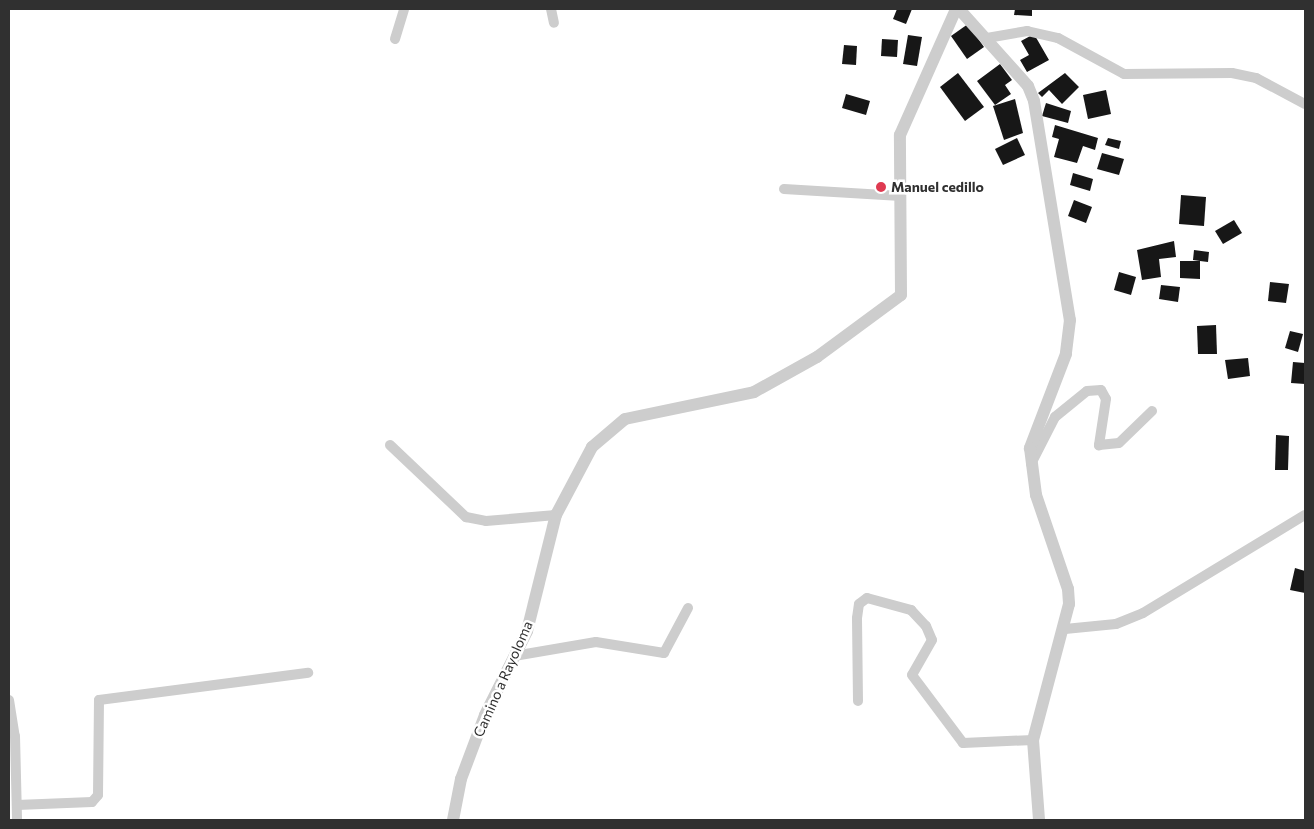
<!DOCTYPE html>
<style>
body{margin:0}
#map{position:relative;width:1314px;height:829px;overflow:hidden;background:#fff;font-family:Commissioner,sans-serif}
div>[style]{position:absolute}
.building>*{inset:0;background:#171717}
.minor>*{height:10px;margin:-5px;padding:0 5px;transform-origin:5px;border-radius:5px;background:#cdcdcd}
.tertiary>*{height:12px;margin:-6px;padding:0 6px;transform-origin:6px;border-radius:6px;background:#cdcdcd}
.dots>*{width:14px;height:14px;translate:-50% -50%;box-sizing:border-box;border:2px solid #fff;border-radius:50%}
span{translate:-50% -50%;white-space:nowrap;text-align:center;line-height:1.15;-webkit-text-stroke:5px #fff;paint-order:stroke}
.poi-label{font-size:14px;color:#303030;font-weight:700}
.left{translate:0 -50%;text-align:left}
.street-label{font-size:14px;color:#303030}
.frame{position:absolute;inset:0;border:10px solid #303030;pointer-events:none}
</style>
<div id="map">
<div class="building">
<div style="clip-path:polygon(897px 9px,912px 9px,906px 24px,893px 19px)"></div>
<div style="clip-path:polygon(1015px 9px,1032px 9px,1032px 16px,1014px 15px)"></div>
<div style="clip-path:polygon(968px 24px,984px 47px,967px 59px,951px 36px)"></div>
<div style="clip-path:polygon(1034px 34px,1049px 60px,1027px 72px,1020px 60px,1029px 55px,1021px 41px)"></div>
<div style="clip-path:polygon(908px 35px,922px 37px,917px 66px,903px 64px)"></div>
<div style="clip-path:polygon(882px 39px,898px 40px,897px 57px,881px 56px)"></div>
<div style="clip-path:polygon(844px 45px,857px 46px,856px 65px,842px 64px)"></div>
<div style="clip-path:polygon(1000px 64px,1012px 80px,1005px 85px,1011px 94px,995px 105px,977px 81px)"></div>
<div style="clip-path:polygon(958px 73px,984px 107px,965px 121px,940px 87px)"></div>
<div style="clip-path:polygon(1065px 73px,1079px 87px,1062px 104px,1049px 90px,1042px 97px,1038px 93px)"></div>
<div style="clip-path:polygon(1106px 90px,1111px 114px,1088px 119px,1083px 95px)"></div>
<div style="clip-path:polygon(846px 94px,870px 101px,866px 115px,842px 108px)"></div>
<div style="clip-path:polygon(1015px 99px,1023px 133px,1004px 140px,993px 106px)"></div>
<div style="clip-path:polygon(1046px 103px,1071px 111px,1068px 123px,1042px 116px)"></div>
<div style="clip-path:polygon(1055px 125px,1098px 138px,1095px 150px,1083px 146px,1077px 163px,1054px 157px,1059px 139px,1052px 137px)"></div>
<div style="clip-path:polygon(1017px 138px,1025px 155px,1003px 165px,995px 149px)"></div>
<div style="clip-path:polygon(1108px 138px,1121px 141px,1119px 149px,1105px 145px)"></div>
<div style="clip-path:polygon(1102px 153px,1124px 159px,1119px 175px,1097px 169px)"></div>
<div style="clip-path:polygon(1073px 173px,1093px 179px,1090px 191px,1070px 185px)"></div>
<div style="clip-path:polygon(1181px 195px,1206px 197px,1204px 226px,1179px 224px)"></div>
<div style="clip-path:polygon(1074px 200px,1092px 207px,1086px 223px,1068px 216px)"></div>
<div style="clip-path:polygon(1234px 220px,1242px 233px,1223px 244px,1215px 231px)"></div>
<div style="clip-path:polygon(1174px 241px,1176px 257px,1159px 259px,1161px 277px,1142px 280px,1137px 250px)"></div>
<div style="clip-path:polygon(1194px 250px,1209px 252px,1208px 262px,1200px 261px,1200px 279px,1180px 278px,1180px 261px,1200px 261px,1193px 260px)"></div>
<div style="clip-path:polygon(1119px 272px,1136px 277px,1131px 295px,1114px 290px)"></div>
<div style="clip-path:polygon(1270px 282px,1289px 284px,1286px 303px,1268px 301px)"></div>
<div style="clip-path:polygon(1161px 285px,1180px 287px,1178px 302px,1159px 299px)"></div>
<div style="clip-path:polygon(1216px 325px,1217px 354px,1198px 354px,1197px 326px)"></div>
<div style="clip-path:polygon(1290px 331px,1303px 334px,1298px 352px,1285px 348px)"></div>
<div style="clip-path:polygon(1248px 358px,1250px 376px,1228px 379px,1225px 360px)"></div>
<div style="clip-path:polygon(1293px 362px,1305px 363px,1305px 384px,1291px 383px)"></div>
<div style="clip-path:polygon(1276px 435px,1289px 436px,1288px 470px,1275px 470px)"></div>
<div style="clip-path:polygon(1295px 568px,1305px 571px,1305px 593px,1290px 590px)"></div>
</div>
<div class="minor">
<div style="left:551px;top:9px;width:14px;rotate:78deg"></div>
<div style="left:987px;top:38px;width:41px;rotate:-9.9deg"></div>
<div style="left:1027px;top:31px;width:32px;rotate:13deg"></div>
<div style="left:1058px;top:38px;width:75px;rotate:28.6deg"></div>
<div style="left:1124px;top:74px;width:108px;rotate:-0.5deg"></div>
<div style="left:1232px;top:73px;width:25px;rotate:12deg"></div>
<div style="left:1256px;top:78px;width:55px;rotate:28deg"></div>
<div style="left:395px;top:39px;width:31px;rotate:-73deg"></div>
<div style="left:784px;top:189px;width:117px;rotate:3.4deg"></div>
<div style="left:390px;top:445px;width:105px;rotate:43.5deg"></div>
<div style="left:466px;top:517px;width:20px;rotate:11deg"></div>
<div style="left:486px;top:521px;width:70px;rotate:-4.9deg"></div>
<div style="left:1031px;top:464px;width:53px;rotate:-62.9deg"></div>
<div style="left:1055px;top:417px;width:41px;rotate:-39.1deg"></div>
<div style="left:1087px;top:391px;width:14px;rotate:-4deg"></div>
<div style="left:1101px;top:390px;width:10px;rotate:61deg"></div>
<div style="left:1106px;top:399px;width:47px;rotate:98.7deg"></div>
<div style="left:1099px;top:445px;width:20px;rotate:-6deg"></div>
<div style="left:1119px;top:443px;width:46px;rotate:-44.1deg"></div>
<div style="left:1065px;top:629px;width:51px;rotate:-5.6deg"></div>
<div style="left:1116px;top:624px;width:29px;rotate:-22deg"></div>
<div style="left:1143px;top:613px;width:189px;rotate:-31.2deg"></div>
<div style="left:514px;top:656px;width:83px;rotate:-9.7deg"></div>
<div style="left:596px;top:642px;width:69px;rotate:9.2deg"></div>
<div style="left:664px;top:653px;width:51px;rotate:-61.9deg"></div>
<div style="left:9px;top:700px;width:36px;rotate:81deg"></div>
<div style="left:15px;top:736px;width:84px;rotate:88.6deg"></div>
<div style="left:858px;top:701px;width:83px;rotate:-90.7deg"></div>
<div style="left:857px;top:618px;width:14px;rotate:-82deg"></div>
<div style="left:859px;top:604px;width:10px;rotate:-37deg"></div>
<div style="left:867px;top:598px;width:46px;rotate:15.3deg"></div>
<div style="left:911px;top:610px;width:22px;rotate:47deg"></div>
<div style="left:926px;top:626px;width:15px;rotate:67deg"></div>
<div style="left:932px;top:640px;width:40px;rotate:119.7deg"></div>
<div style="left:912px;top:675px;width:85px;rotate:53.1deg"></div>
<div style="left:963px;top:743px;width:70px;rotate:-2.5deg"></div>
<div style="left:17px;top:805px;width:75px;rotate:-2.3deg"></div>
<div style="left:92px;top:802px;width:9px;rotate:-49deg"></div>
<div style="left:98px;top:795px;width:95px;rotate:-89.4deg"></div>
<div style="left:99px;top:700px;width:211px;rotate:-7.4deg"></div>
</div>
<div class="tertiary">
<div style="left:959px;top:9px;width:103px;rotate:48.1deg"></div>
<div style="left:1028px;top:86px;width:16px;rotate:68deg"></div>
<div style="left:1034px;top:101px;width:222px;rotate:80.7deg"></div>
<div style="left:1070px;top:320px;width:34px;rotate:97deg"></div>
<div style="left:1066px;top:354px;width:101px;rotate:111deg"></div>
<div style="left:1030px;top:448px;width:47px;rotate:82.7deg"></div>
<div style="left:1036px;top:495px;width:99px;rotate:71.2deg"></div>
<div style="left:1068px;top:589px;width:15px;rotate:86deg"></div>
<div style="left:1069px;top:604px;width:141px;rotate:104.8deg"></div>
<div style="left:1033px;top:740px;width:80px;rotate:85.7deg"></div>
<div style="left:453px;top:820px;width:42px;rotate:-79deg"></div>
<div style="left:461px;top:779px;width:68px;rotate:-69.4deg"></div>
<div style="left:485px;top:715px;width:94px;rotate:-63.4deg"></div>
<div style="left:527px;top:631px;width:120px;rotate:-76deg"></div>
<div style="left:556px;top:515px;width:77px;rotate:-62.1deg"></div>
<div style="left:592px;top:447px;width:43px;rotate:-40.3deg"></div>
<div style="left:625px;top:419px;width:132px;rotate:-11.8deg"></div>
<div style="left:754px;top:392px;width:72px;rotate:-29.1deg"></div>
<div style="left:817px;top:357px;width:104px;rotate:-36.4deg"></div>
<div style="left:901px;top:295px;width:160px;rotate:-90.4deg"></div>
<div style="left:900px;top:135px;width:138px;rotate:-66deg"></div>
</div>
<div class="dots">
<div style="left:881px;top:187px;background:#df3a51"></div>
</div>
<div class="poi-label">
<span class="left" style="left:891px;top:187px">Manuel cedillo</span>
</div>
<div class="street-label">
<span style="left:503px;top:679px;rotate:-66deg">Camino a Rayoloma</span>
</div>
<div class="frame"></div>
</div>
